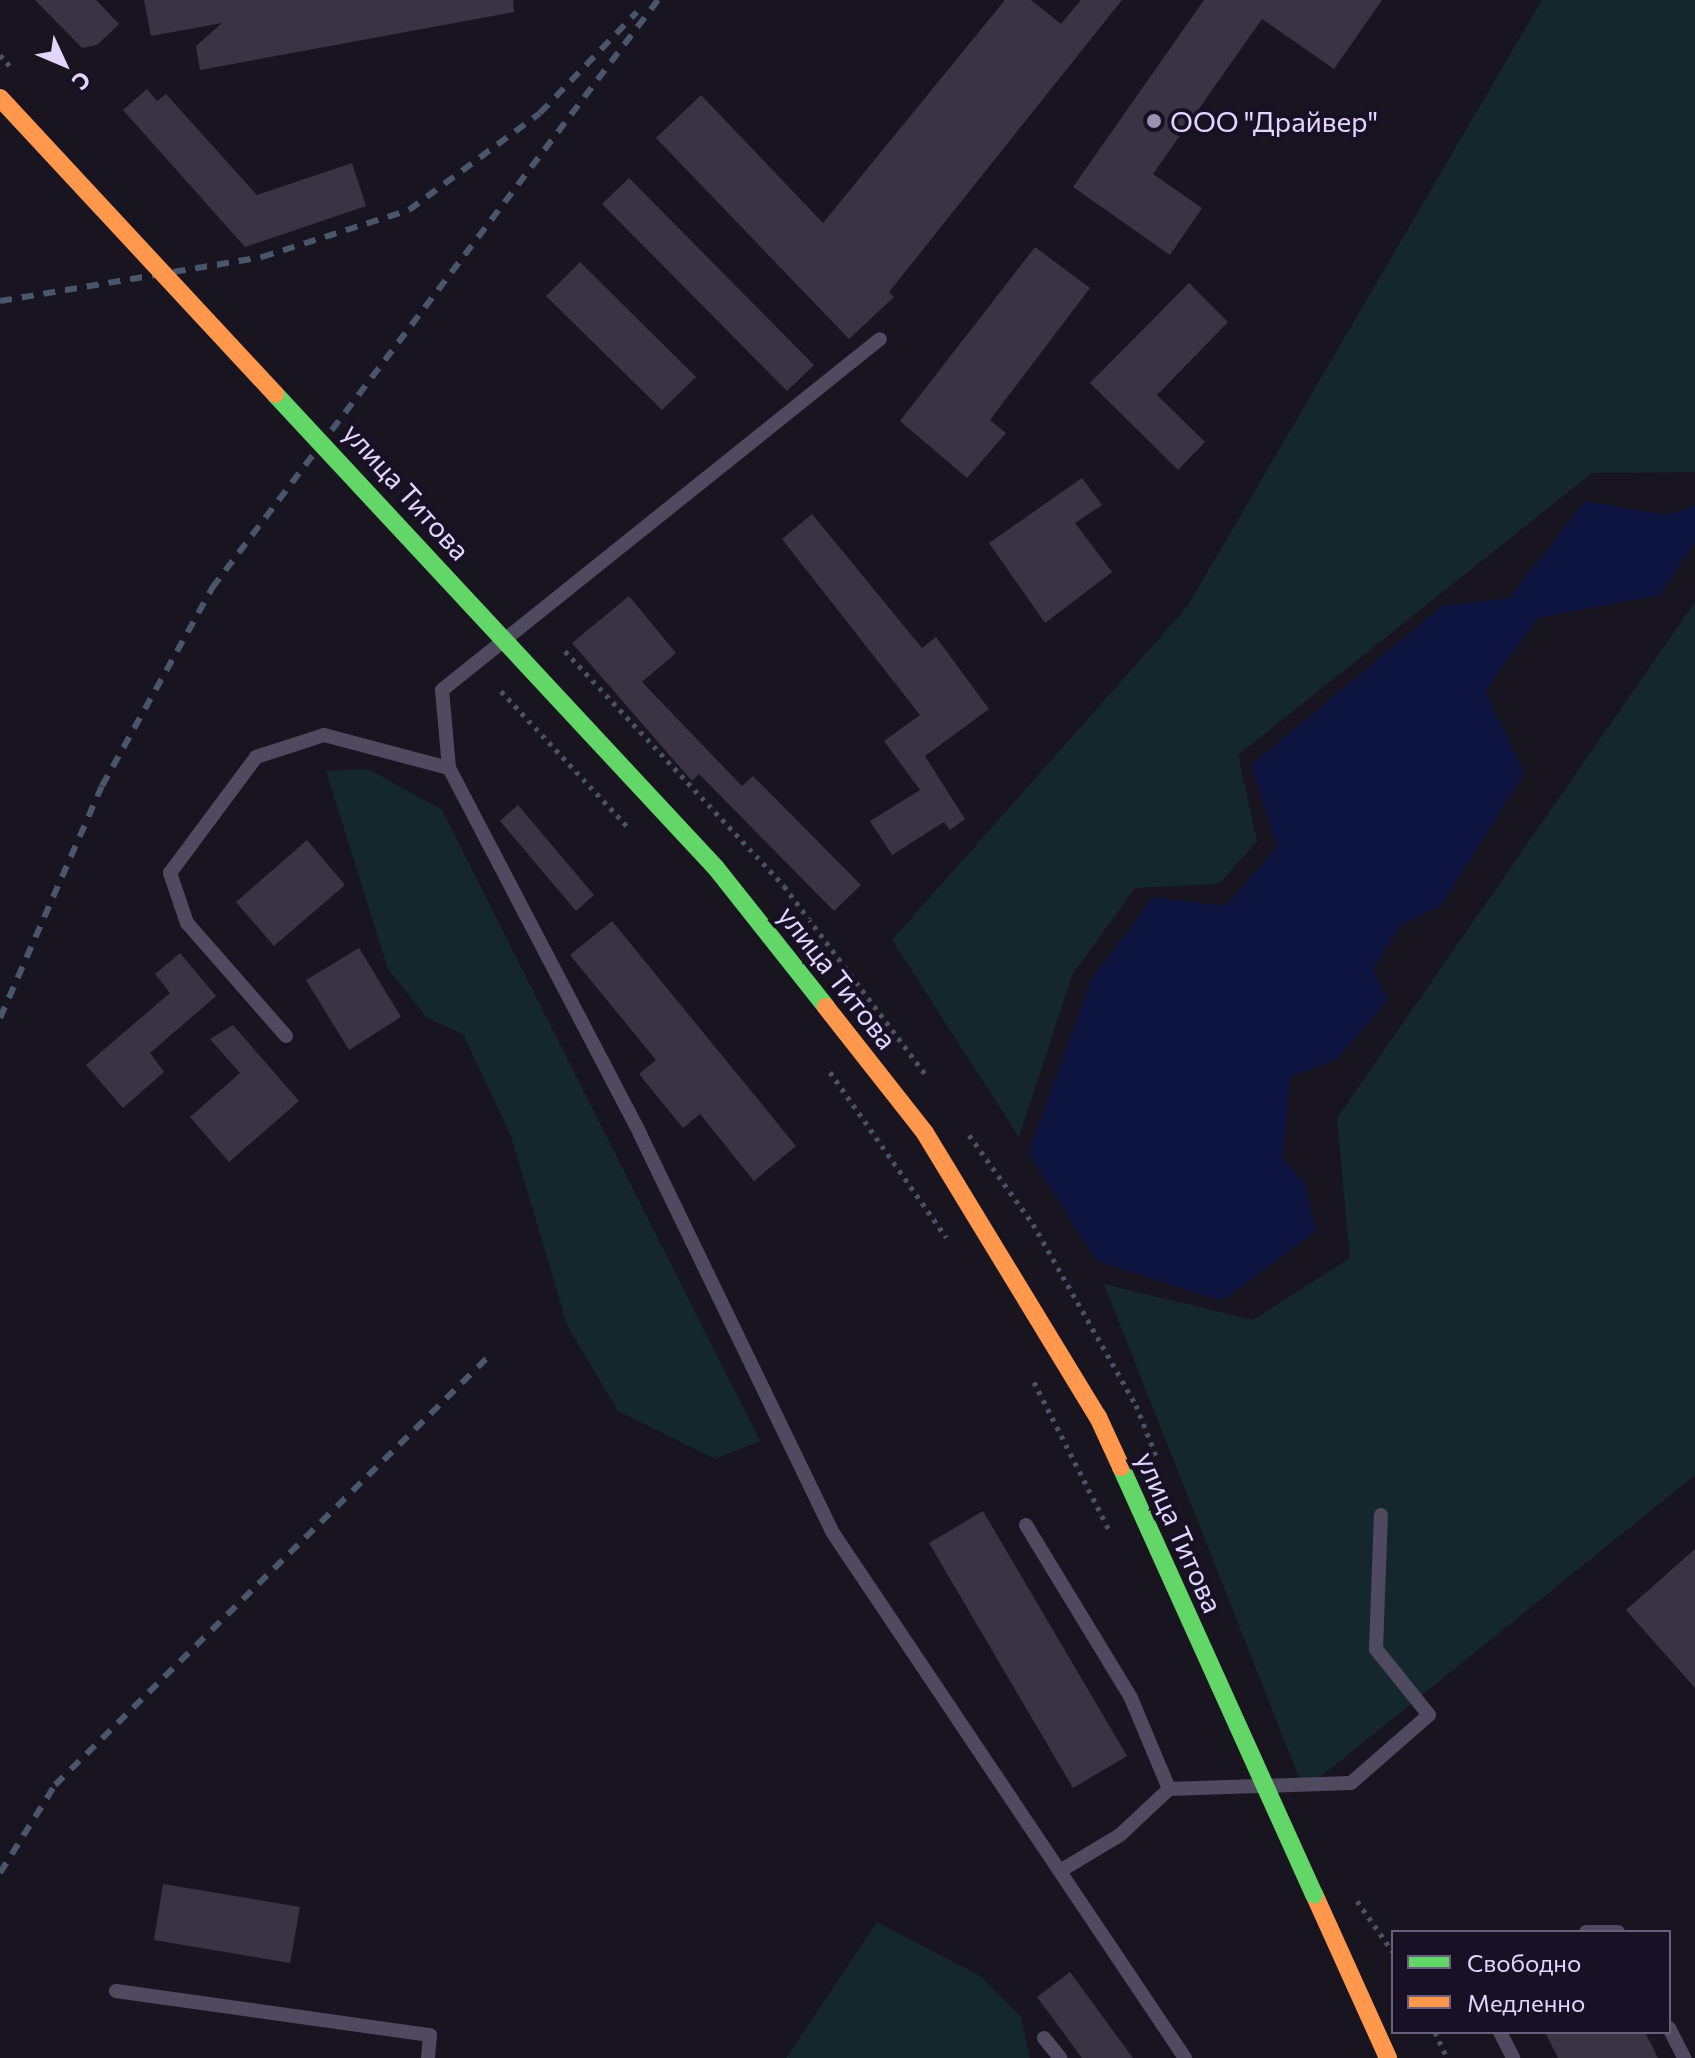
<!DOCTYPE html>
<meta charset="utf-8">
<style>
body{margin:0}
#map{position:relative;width:1695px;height:2058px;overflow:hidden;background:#191520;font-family:Commissioner,sans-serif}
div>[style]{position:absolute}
.green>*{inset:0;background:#14272d}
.water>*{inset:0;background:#0d143f}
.building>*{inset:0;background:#393343}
.path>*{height:5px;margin-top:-2.5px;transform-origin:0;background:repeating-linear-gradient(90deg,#4b5261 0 4px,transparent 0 10px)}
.lane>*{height:14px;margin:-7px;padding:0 7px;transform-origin:7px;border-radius:7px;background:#504a61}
.slow>*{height:18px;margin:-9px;padding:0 9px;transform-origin:9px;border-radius:9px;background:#ff974d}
.rail>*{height:6px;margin-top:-3px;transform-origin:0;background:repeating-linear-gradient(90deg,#49566b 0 12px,transparent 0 22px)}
.path-bridge>*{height:5px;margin-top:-2.5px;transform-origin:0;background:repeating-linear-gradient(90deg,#4b5261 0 4px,transparent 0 10px)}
.fast-bridge>*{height:18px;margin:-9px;padding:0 9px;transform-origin:9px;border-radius:9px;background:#63d668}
.slow-bridge>*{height:18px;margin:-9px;padding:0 9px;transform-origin:9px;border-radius:9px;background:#ff974d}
.dots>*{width:22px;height:22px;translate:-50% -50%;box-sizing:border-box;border:4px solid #181025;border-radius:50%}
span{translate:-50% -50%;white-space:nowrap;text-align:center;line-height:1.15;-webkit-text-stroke:8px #181025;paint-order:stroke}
.poi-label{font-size:28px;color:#e3d6fd}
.left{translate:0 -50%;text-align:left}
.street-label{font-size:28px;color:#e3d6fd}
.legend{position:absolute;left:1391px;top:1930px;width:280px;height:104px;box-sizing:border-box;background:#181025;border:2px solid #695f7b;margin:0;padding:10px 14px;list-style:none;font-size:24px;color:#e3d6fd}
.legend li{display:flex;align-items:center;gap:16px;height:40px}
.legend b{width:40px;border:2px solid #695f7b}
.north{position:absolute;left:24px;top:24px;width:80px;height:80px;-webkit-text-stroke:6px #181025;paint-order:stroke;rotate:134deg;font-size:22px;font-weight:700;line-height:32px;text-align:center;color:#e3d6fd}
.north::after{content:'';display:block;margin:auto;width:28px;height:36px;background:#e3d6fd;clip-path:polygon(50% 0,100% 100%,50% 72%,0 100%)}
</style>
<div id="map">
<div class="green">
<div style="clip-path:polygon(1542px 0,1695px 0,1695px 472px,1592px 473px,1238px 755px,1257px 841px,1219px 884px,1135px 888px,1072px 975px,1019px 1137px,892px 940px,1187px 607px)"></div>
<div style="clip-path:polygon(1695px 602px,1695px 1475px,1304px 1790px,1104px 1284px,1253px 1320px,1350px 1258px,1337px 1118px)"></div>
<div style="clip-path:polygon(368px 769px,442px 810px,760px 1441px,715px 1459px,618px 1411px,567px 1325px,511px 1136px,463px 1034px,427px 1018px,388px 969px,326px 771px)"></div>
<div style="clip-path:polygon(877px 1922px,982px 1977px,1021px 2017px,1030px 2058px,786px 2058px)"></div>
</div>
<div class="water">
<div style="clip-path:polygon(1585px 501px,1666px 515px,1695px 505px,1695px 542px,1660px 595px,1538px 618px,1485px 691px,1524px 773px,1442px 905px,1401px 925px,1373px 969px,1388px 1000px,1336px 1060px,1290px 1077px,1283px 1159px,1305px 1184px,1316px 1231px,1222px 1301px,1097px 1261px,1028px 1153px,1091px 980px,1153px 897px,1226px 906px,1277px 847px,1251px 765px,1442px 606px,1509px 598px)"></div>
</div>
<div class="building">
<div style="clip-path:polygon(35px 0,96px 0,119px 24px,97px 45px,82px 48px)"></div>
<div style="clip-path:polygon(144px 0,513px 0,514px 12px,200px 70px,196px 46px,222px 23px,151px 36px)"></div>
<div style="clip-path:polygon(1005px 0,1031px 0,1061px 24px,1081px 0,1122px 0,889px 292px,894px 297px,849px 339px,656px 138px,701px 95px,823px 223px)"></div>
<div style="clip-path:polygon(1204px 0,1382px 0,1334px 69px,1262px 19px,1153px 174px,1202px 208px,1170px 255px,1073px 187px)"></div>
<div style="clip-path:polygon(147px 89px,157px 101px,166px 94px,257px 195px,352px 163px,366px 206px,245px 247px,123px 110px)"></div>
<div style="clip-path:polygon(629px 178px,814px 365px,787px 391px,602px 204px)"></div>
<div style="clip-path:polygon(1035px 247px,1090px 288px,990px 420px,1006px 433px,967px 478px,900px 421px)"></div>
<div style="clip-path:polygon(580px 262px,696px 377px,662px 410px,546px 296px)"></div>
<div style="clip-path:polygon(1189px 283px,1228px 322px,1157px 395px,1205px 442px,1178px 470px,1090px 383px)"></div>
<div style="clip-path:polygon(1082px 478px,1102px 505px,1075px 523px,1112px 572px,1045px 623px,989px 543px)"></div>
<div style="clip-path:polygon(812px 514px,922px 648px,936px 637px,989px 709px,925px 756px,965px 819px,950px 830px,944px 822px,892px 855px,870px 821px,920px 790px,884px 741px,920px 715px,782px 539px)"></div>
<div style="clip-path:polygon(629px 596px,676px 653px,642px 682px,742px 786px,753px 776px,861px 885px,834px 911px,699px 774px,692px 781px,572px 643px)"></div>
<div style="clip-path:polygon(518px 805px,594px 895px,576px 911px,500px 821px)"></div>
<div style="clip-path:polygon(307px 840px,345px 885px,274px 946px,236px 902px)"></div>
<div style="clip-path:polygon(612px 921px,796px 1146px,754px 1181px,700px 1114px,683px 1128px,639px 1074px,656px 1060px,570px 955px)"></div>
<div style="clip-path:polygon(359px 948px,401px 1017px,349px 1050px,306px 980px)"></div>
<div style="clip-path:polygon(180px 953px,216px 996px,150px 1053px,164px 1072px,123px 1108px,86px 1065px,170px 993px,155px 974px)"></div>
<div style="clip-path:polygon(233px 1025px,299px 1101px,229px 1162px,190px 1117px,240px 1073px,210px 1039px)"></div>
<div style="clip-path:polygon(983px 1511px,1127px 1756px,1073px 1788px,929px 1543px)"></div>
<div style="clip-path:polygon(1695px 1549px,1695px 1688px,1626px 1610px)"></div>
<div style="clip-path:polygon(163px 1884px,300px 1907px,290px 1963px,154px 1940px)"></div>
<div style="clip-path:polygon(1070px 1972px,1133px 2058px,1082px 2058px,1037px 1997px)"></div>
<div style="clip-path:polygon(1545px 2032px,1645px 2032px,1658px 2058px,1558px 2058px)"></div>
</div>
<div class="path">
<div style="left:1357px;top:1901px;width:62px;rotate:54.8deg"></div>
<div style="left:1435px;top:2032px;width:29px;rotate:65deg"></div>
</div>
<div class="lane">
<div style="left:449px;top:768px;width:78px;rotate:-95.1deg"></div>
<div style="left:442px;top:690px;width:561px;rotate:-38.71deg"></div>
<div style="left:286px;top:1036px;width:150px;rotate:-131.2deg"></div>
<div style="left:187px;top:923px;width:53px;rotate:-108.8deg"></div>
<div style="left:170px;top:873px;width:144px;rotate:-53.4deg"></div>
<div style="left:256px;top:757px;width:71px;rotate:-17.9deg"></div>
<div style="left:324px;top:735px;width:129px;rotate:14.8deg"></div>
<div style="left:449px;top:768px;width:413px;rotate:62.4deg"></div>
<div style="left:640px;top:1134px;width:443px;rotate:64.2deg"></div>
<div style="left:833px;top:1533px;width:632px;rotate:56.16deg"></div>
<div style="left:1026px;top:1525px;width:202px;rotate:58.7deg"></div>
<div style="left:1131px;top:1698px;width:99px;rotate:67.3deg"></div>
<div style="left:1169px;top:1789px;width:67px;rotate:136.8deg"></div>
<div style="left:1120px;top:1835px;width:70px;rotate:149deg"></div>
<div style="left:1169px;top:1789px;width:182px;rotate:-1.9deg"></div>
<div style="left:1351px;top:1783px;width:103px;rotate:-41.1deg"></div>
<div style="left:1429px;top:1715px;width:85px;rotate:-128.8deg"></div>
<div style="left:1376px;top:1649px;width:134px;rotate:-87.9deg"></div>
<div style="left:1586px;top:1932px;width:32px"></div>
<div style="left:116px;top:1991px;width:317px;rotate:8deg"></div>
<div style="left:430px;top:2035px;width:23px;rotate:95deg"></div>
<div style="left:1669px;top:2028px;width:34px;rotate:63deg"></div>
<div style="left:1500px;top:2032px;width:29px;rotate:63deg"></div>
<div style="left:1044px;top:2038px;width:26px;rotate:51deg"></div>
</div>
<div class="slow">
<div style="left:1314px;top:1894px;width:180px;rotate:65.7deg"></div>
</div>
<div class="rail">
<div style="left:0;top:301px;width:266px;rotate:-9.5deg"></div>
<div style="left:262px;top:257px;width:154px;rotate:-17.7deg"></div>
<div style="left:409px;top:210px;width:163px;rotate:-36.5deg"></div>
<div style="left:540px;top:113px;width:140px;rotate:-46.2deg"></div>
<div style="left:0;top:1018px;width:253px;rotate:-66.3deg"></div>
<div style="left:102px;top:786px;width:227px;rotate:-60.9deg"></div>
<div style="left:212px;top:588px;width:738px;rotate:-52.82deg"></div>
<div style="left:0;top:1873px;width:104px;rotate:-58deg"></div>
<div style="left:55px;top:1785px;width:613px;rotate:-44.67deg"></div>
</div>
<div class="path-bridge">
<div style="left:0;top:55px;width:15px;rotate:48deg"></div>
<div style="left:565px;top:651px;width:321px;rotate:47deg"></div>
<div style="left:784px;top:886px;width:236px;rotate:53.1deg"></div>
<div style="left:501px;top:691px;width:186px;rotate:47deg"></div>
<div style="left:830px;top:1072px;width:202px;rotate:54.9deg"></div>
<div style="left:969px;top:1135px;width:110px;rotate:54.3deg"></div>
<div style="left:1033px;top:1224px;width:208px;rotate:60.4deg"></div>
<div style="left:1136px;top:1405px;width:60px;rotate:68.6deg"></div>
<div style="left:1034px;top:1382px;width:166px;rotate:63.1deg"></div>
</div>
<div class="fast-bridge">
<div style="left:275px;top:394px;width:647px;rotate:47.07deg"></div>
<div style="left:716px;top:868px;width:177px;rotate:51.6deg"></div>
<div style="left:1121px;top:1467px;width:469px;rotate:65.7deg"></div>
</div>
<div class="slow-bridge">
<div style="left:0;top:98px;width:404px;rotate:47.1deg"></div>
<div style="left:826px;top:1007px;width:160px;rotate:51.8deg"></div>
<div style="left:925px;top:1133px;width:333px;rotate:58.7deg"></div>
<div style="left:1098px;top:1417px;width:55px;rotate:65.3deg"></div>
</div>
<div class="dots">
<div style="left:1154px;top:121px;background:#9c92b0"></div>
</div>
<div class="poi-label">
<span class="left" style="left:1170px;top:121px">ООО "Драйвер"</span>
</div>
<div class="street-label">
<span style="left:407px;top:491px;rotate:48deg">улица Титова</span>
<span style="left:838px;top:977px;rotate:52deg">улица Титова</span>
<span style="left:1180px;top:1532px;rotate:66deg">улица Титова</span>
</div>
<ul class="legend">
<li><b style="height:10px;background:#63d668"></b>Свободно</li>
<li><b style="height:10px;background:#ff974d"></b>Медленно</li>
</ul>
<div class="north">С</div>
</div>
